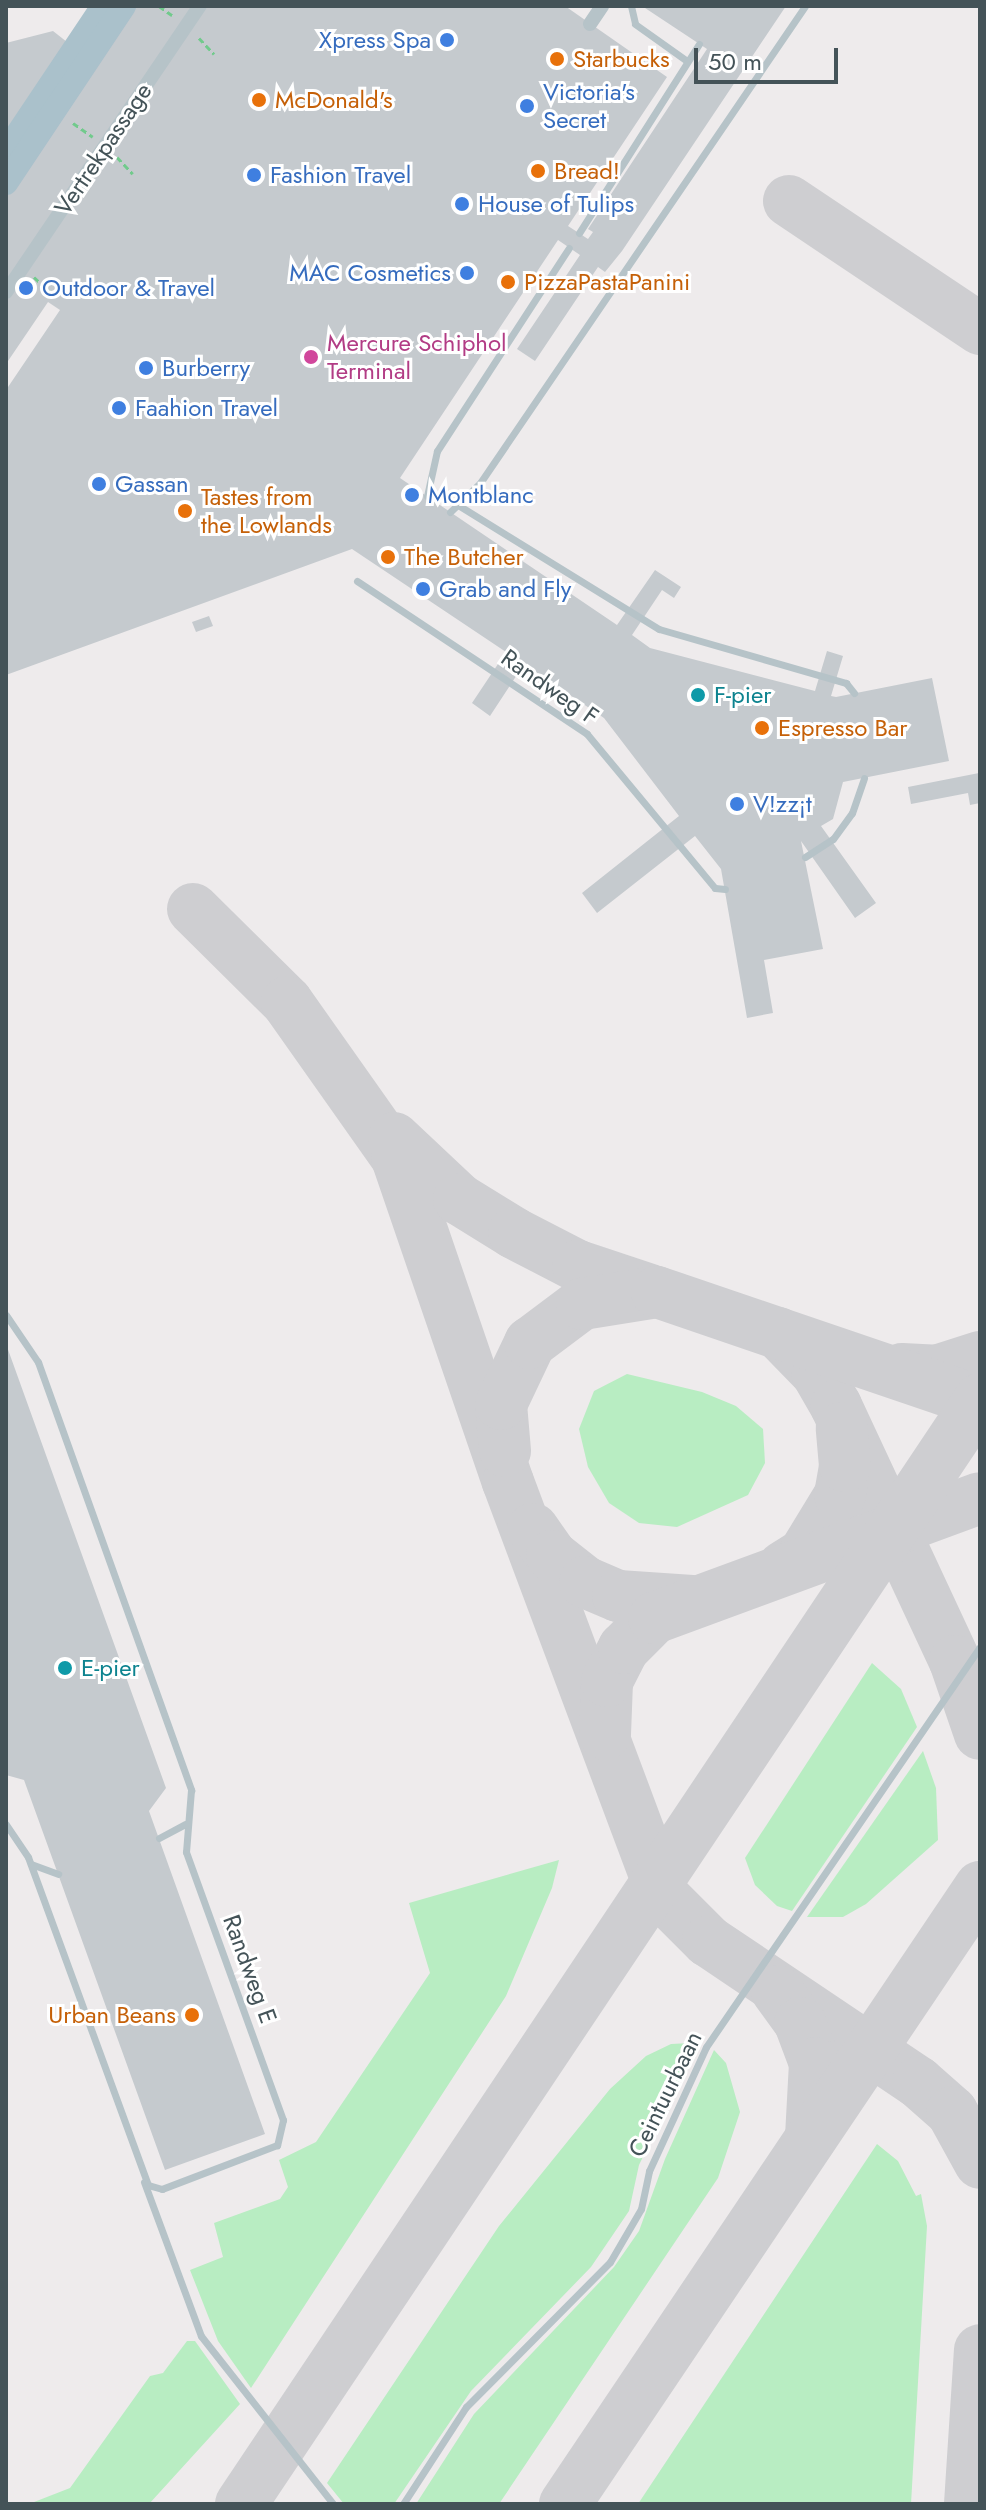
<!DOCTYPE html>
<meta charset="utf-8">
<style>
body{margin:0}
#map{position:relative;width:986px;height:2510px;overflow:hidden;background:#eeebec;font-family:Jost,sans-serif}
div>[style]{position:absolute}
.green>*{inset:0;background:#b8edc2}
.taxiway>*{height:52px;margin:-26px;padding:0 26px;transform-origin:26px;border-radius:26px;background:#ceced1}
.building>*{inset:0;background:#c5cace}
.path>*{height:3px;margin-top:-1.5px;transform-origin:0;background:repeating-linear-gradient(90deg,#71ca8c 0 6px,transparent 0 10px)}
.lane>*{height:7px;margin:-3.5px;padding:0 3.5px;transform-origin:3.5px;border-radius:3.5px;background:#b6c3c8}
.street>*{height:14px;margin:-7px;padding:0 7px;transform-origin:7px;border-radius:7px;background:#b6c3c8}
.primary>*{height:24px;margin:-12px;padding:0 12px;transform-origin:12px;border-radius:12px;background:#aac1cb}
.dots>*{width:22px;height:22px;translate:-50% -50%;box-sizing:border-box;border:4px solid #fff;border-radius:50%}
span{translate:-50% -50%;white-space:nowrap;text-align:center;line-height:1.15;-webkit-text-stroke:6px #fff;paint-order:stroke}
.shop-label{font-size:24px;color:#366cbe}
.right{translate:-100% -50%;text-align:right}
.left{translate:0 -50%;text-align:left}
.food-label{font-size:24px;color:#c56008}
.street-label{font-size:24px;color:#445358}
.hotel-label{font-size:24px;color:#b23c85}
.culture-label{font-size:24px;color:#0d838f}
.frame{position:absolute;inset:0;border:8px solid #445358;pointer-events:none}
.scale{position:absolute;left:694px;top:48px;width:144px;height:36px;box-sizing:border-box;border:4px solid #445358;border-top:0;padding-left:10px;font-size:24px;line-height:28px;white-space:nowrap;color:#445358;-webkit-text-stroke:6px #fff;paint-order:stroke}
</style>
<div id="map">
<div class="green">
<div style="clip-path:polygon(627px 1374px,702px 1392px,736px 1406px,763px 1429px,765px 1463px,748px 1495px,677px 1527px,639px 1523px,609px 1503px,588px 1467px,579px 1429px,594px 1391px)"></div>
<div style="clip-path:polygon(872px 1663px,901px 1689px,917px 1727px,792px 1911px,777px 1906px,755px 1885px,745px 1858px)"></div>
<div style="clip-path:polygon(923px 1751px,936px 1788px,938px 1840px,866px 1904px,843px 1917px,807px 1917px)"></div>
<div style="clip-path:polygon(559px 1860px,552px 1888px,506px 1996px,251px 2388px,218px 2341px,190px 2270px,223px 2257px,214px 2223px,280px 2199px,288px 2187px,279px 2160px,316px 2142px,430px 1973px,409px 1903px)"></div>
<div style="clip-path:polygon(691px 2043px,697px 2045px,639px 2165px,629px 2211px,591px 2267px,471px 2391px,394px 2504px,344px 2504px,327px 2483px,499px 2226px,610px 2089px,646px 2056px,671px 2044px)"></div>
<div style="clip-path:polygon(714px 2050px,726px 2063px,740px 2112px,718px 2178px,499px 2504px,416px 2504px,474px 2414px,614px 2267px,639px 2231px,665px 2159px)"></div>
<div style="clip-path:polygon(877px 2144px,898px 2161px,916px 2196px,921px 2194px,927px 2226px,911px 2504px,638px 2504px)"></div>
<div style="clip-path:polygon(187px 2341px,195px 2341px,240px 2404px,149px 2504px,29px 2504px,70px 2488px,150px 2376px,163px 2373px)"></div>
</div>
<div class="taxiway">
<div style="left:789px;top:201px;width:230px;rotate:33.8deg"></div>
<div style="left:193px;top:909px;width:132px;rotate:44.7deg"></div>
<div style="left:287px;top:1002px;width:191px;rotate:54.8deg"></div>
<div style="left:397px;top:1158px;width:342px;rotate:71.1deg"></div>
<div style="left:508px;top:1482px;width:442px;rotate:69.5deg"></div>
<div style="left:663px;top:1896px;width:64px;rotate:45deg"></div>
<div style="left:708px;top:1941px;width:253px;rotate:33.9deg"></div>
<div style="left:918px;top:2082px;width:45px;rotate:41.4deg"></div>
<div style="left:952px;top:2112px;width:58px;rotate:61.2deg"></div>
<div style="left:394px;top:1138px;width:89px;rotate:43.2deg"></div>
<div style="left:459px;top:1199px;width:65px;rotate:31.7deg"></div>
<div style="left:514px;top:1233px;width:72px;rotate:27.3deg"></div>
<div style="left:578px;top:1266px;width:76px;rotate:18.4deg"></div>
<div style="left:778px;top:1333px;width:56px;rotate:45.7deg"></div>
<div style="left:817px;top:1373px;width:38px;rotate:60deg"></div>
<div style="left:836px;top:1406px;width:281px;rotate:65deg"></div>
<div style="left:955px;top:1661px;width:77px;rotate:71.1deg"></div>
<div style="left:902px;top:1369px;width:34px;rotate:3deg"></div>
<div style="left:936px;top:1371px;width:46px;rotate:-17.7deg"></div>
<div style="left:505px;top:1451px;width:47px;rotate:-94.9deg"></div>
<div style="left:501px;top:1404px;width:68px;rotate:-64.6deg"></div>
<div style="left:530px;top:1343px;width:65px;rotate:-36.9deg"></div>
<div style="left:582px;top:1304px;width:76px;rotate:-9.1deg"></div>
<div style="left:657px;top:1292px;width:341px;rotate:18.8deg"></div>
<div style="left:533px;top:1529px;width:33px;rotate:55deg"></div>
<div style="left:552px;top:1556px;width:42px;rotate:38.2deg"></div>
<div style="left:585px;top:1582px;width:36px;rotate:23deg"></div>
<div style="left:618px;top:1596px;width:74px;rotate:3.9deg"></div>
<div style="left:783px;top:1567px;width:25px;rotate:-32deg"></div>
<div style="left:804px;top:1554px;width:69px;rotate:-58.6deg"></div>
<div style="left:840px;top:1495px;width:29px;rotate:-80deg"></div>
<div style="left:845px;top:1466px;width:38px;rotate:-95deg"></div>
<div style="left:605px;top:1734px;width:53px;rotate:-87.8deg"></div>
<div style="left:607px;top:1681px;width:37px;rotate:-63deg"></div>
<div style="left:624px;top:1648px;width:42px;rotate:-45deg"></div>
<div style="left:654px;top:1618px;width:347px;rotate:-20.2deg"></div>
<div style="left:777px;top:1991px;width:39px;rotate:54deg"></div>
<div style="left:800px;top:2023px;width:43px;rotate:69.4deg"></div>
<div style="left:815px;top:2063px;width:75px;rotate:93.1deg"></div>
<div style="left:241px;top:2504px;width:1329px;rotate:-56.23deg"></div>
<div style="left:565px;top:2504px;width:744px;rotate:-56.07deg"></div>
<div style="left:970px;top:2504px;width:154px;rotate:-86.3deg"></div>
</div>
<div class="building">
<div style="clip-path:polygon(91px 6px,565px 6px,667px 77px,568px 226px,588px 239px,593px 232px,588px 229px,707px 49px,642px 6px,786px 6px,622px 251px,605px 272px,598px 267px,535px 361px,517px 349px,580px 255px,558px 240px,400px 478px,617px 625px,655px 570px,681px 587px,674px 598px,662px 590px,632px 635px,650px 648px,815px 691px,827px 651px,843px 656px,831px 696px,836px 697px,932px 678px,949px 761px,843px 782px,833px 819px,821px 826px,876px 903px,855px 918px,801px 841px,823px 949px,764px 960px,773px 1013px,747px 1018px,721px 869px,695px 836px,597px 913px,582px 893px,679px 816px,604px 718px,524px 664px,490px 716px,472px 703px,506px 652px,352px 549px,6px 675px,6px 390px,60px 310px,48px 302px,6px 364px,6px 43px,53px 31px,67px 42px)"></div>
<div style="clip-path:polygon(209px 616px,213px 626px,196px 632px,192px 622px)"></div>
<div style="clip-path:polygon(979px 773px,980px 803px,970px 805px,968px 793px,911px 804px,908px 787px)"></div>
<div style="clip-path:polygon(6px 1344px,166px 1788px,149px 1811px,265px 2134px,165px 2170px,24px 1780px,6px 1775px)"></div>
</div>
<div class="path">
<div style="left:159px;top:6px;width:16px;rotate:35deg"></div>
<div style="left:199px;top:38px;width:22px;rotate:47deg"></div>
<div style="left:73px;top:123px;width:24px;rotate:35deg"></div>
<div style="left:117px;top:157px;width:23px;rotate:47deg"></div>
<div style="left:34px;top:277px;width:26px;rotate:43deg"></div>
</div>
<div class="lane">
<div style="left:631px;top:6px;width:18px;rotate:77deg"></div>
<div style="left:635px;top:24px;width:64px;rotate:35.4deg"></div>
<div style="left:579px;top:233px;width:224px;rotate:-57.6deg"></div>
<div style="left:427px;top:496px;width:46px;rotate:-77.5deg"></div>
<div style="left:437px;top:451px;width:242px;rotate:-57deg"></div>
<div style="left:458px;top:505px;width:236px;rotate:31.7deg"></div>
<div style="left:659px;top:629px;width:195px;rotate:16.1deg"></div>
<div style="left:846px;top:683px;width:13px;rotate:51deg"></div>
<div style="left:450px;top:512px;width:42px;rotate:-44deg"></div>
<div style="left:480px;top:483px;width:577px;rotate:-55.73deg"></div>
<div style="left:357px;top:581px;width:276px;rotate:33.6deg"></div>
<div style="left:587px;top:734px;width:200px;rotate:50.3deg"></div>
<div style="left:715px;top:888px;width:10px;rotate:6deg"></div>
<div style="left:805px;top:857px;width:33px;rotate:-33deg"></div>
<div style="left:833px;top:839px;width:32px;rotate:-54deg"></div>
<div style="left:852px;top:813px;width:37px;rotate:-71deg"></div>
<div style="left:6px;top:1315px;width:57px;rotate:55.8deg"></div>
<div style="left:38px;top:1362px;width:455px;rotate:70.3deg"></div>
<div style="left:191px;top:1790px;width:62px;rotate:94.6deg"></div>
<div style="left:186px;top:1852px;width:285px;rotate:70.1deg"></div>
<div style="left:283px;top:2120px;width:26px;rotate:103deg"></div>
<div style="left:277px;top:2145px;width:123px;rotate:159.1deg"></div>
<div style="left:162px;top:2189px;width:15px;rotate:-164deg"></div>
<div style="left:148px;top:2185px;width:349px;rotate:-110.1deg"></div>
<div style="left:28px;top:1857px;width:40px;rotate:-124deg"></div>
<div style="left:159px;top:1838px;width:30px;rotate:-28deg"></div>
<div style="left:31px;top:1864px;width:29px;rotate:20deg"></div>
<div style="left:144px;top:2182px;width:164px;rotate:69.7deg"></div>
<div style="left:201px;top:2336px;width:214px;rotate:51.8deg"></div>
<div style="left:403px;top:2504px;width:116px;rotate:-57deg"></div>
<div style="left:466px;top:2407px;width:204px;rotate:-45.2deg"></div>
<div style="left:610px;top:2262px;width:61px;rotate:-59.7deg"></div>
<div style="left:641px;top:2209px;width:39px;rotate:-78deg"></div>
<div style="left:649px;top:2171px;width:136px;rotate:-65.3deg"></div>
<div style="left:706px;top:2047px;width:485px;rotate:-55.6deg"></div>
</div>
<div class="street">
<div style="left:590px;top:24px;width:22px;rotate:-56deg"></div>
<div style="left:6px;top:292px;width:346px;rotate:-55.9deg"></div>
</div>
<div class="primary">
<div style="left:6px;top:151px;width:174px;rotate:-56.2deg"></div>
<div style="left:6px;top:183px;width:213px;rotate:-56.3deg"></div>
</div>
<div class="dots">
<div style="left:447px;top:40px;background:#3f7fe0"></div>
<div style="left:557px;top:59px;background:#e8710a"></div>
<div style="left:259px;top:100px;background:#e8710a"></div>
<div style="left:527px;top:106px;background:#3f7fe0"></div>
<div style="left:538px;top:171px;background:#e8710a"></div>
<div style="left:254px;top:175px;background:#3f7fe0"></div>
<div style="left:462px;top:204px;background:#3f7fe0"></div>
<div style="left:467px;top:273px;background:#3f7fe0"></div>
<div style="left:508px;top:282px;background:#e8710a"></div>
<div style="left:26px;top:288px;background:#3f7fe0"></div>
<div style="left:311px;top:357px;background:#d1479c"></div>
<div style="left:146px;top:368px;background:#3f7fe0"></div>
<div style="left:119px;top:408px;background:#3f7fe0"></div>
<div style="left:99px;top:484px;background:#3f7fe0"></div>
<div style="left:412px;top:495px;background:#3f7fe0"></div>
<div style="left:185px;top:511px;background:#e8710a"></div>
<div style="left:388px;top:557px;background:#e8710a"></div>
<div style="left:423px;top:589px;background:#3f7fe0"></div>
<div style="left:698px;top:695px;background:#0f9aa8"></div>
<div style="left:762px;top:728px;background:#e8710a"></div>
<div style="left:737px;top:804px;background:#3f7fe0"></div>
<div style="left:65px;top:1668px;background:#0f9aa8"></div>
<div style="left:192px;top:2015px;background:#e8710a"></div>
</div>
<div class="shop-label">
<span class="right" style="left:431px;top:40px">Xpress Spa</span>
<span class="left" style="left:543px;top:106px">Victoria's<br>Secret</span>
<span class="left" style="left:270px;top:175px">Fashion Travel</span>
<span class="left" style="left:478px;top:204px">House of Tulips</span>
<span class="right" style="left:451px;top:273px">MAC Cosmetics</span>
<span class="left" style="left:42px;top:288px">Outdoor &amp; Travel</span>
<span class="left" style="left:162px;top:368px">Burberry</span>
<span class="left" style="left:135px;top:408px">Faahion Travel</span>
<span class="left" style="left:115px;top:484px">Gassan</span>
<span class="left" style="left:428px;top:495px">Montblanc</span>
<span class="left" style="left:439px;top:589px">Grab and Fly</span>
<span class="left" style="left:753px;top:804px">V!zz¡t</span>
</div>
<div class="food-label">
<span class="left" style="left:573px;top:59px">Starbucks</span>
<span class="left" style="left:275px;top:100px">McDonald's</span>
<span class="left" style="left:554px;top:171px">Bread!</span>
<span class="left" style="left:524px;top:282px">PizzaPastaPanini</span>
<span class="left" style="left:201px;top:511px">Tastes from<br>the Lowlands</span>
<span class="left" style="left:404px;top:557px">The Butcher</span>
<span class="left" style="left:778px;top:728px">Espresso Bar</span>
<span class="right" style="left:176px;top:2015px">Urban Beans</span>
</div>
<div class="street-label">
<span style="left:103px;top:149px;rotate:-56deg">Vertrekpassage</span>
<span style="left:550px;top:687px;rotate:35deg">Randweg F</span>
<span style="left:250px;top:1969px;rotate:70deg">Randweg E</span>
<span style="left:665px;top:2094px;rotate:-64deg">Ceintuurbaan</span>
</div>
<div class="hotel-label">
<span class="left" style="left:327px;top:357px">Mercure Schiphol<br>Terminal</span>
</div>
<div class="culture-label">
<span class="left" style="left:714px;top:695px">F-pier</span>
<span class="left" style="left:81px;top:1668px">E-pier</span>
</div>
<div class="frame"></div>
<div class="scale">50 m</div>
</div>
